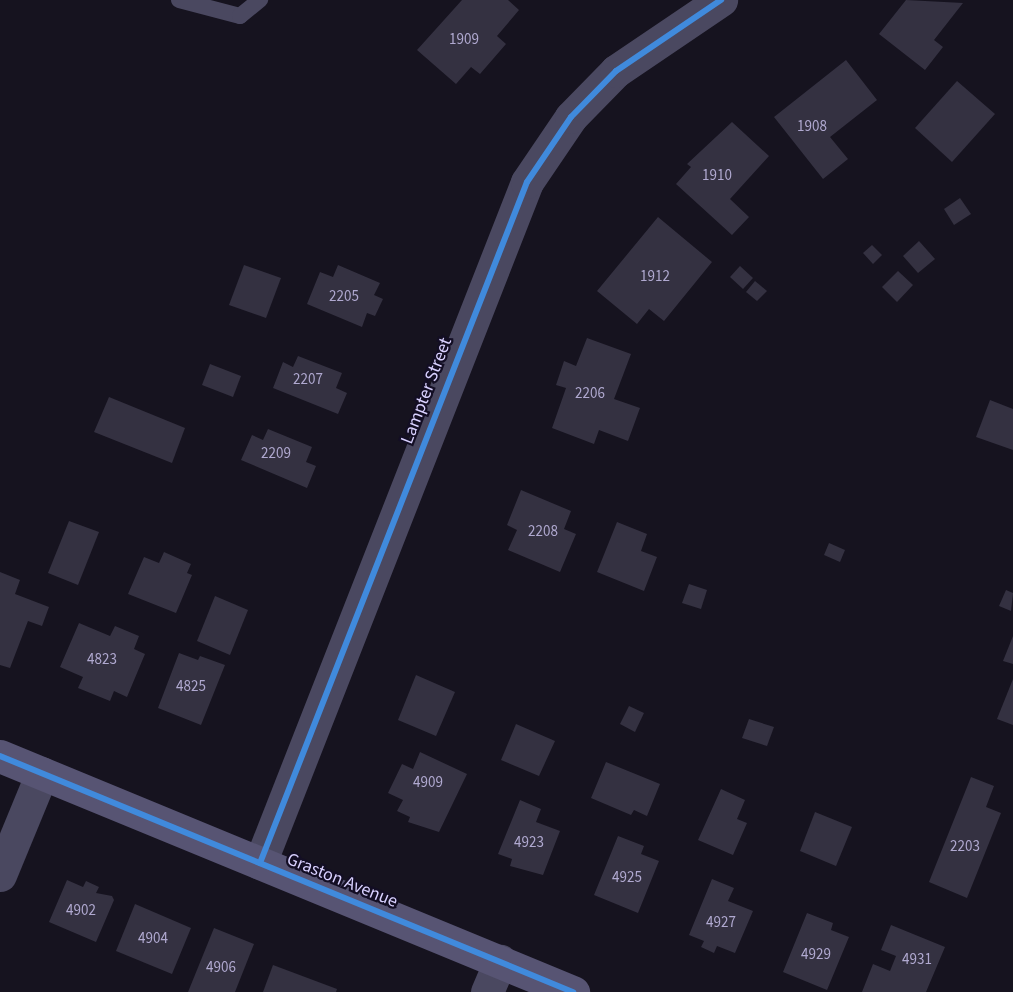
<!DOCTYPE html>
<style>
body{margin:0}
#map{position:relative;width:1013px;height:992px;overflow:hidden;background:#16131f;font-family:"Source Sans 3",sans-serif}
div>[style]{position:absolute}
.building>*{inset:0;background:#343141}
.lane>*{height:16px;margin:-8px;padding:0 8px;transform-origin:8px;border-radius:8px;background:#4a4860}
.street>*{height:33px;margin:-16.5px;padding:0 16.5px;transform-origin:16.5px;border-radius:16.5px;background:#4a4860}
.secondary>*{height:33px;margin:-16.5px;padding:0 16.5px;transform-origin:16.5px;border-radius:16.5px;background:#575473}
.cycleway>*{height:6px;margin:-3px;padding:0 3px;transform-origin:3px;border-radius:3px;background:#408adc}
span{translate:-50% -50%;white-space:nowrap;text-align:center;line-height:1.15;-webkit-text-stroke:4.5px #130e24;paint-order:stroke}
.number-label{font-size:15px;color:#b0a9d0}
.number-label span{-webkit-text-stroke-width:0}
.street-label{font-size:18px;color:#d9d1ff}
</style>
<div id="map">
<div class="building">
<div style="clip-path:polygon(462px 0,508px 0,519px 10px,497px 36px,506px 44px,480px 74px,471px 67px,456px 84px,417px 50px)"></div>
<div style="clip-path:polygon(906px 0,963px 3px,934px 40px,943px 47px,925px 70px,879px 34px)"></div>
<div style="clip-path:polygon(846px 60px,877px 100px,830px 137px,848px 159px,823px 179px,774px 117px)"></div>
<div style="clip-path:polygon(957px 81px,995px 114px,952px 162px,915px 128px)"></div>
<div style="clip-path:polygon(732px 122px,769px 156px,730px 199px,749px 217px,732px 235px,676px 184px,691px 167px,687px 164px)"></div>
<div style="clip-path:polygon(960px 198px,971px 214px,954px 225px,944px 209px)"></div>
<div style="clip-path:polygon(658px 217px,712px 262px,664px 321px,649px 309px,637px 324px,597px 291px)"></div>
<div style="clip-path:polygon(919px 241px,935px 259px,918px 273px,903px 256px)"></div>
<div style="clip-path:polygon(872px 245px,882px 255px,873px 264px,863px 253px)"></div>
<div style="clip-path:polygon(244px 265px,281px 278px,266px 318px,229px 305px)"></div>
<div style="clip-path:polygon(338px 265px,380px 283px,374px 295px,383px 299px,375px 316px,367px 313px,362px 327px,307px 304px,320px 272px,333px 277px)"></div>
<div style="clip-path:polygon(740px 266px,753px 278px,743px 289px,730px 277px)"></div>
<div style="clip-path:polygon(898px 271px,913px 285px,897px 302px,882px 287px)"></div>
<div style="clip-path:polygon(755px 281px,767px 291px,757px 301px,746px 292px)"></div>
<div style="clip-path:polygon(587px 338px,631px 354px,614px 399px,640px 408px,628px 441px,599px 430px,594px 444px,552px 428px,566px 388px,556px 385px,564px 361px,576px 366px)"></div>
<div style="clip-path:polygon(298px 356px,342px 373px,336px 388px,347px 393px,338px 414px,273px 388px,283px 362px,293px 367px)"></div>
<div style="clip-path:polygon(210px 364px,241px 376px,233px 397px,202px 385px)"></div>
<div style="clip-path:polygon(109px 397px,185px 428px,172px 463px,94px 432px)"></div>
<div style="clip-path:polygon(990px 400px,1013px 409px,1013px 450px,976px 437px)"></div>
<div style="clip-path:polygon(268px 429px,312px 447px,306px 462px,316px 466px,307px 488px,241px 460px,252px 435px,263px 440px)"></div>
<div style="clip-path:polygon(521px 490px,571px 511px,564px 529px,576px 534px,560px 572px,508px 550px,517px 530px,507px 525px)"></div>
<div style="clip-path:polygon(69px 521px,99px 532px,78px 585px,48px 573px)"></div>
<div style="clip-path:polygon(617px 522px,647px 534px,641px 551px,657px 557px,644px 591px,597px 572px)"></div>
<div style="clip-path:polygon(829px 543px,845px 550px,840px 562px,824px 555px)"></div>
<div style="clip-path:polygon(164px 552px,191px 564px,187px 573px,192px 575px,176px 613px,128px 594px,144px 557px,159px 563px)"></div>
<div style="clip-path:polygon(0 572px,20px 580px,15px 594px,49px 607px,42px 626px,28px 621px,10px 668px,0 665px)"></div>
<div style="clip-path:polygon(689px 584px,707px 590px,701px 609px,682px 603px)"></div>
<div style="clip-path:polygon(1006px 590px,1013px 593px,1011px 611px,999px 606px)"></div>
<div style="clip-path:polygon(215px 596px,248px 610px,230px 655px,197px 641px)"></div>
<div style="clip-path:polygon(79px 623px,110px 636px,115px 626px,139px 636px,134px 649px,145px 654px,127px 697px,114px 691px,110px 701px,78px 688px,83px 677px,60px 667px)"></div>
<div style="clip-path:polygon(1013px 636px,1013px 664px,1003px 661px)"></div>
<div style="clip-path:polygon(179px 653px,198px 660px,200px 656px,225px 665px,201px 725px,158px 708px)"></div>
<div style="clip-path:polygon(416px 675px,455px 692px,436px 736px,398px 720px)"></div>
<div style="clip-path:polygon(1013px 679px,1013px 725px,997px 719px)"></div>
<div style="clip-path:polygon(629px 706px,644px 713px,635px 732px,620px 724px)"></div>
<div style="clip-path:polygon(749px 719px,774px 727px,767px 746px,742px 738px)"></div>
<div style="clip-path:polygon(516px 724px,555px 741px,539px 776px,501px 760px)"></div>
<div style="clip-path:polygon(420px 752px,467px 774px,439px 832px,408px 822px,410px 817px,397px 811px,403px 800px,388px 793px,402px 764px,413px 769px)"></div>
<div style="clip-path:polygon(606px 762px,660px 784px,647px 816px,634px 810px,631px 815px,591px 798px)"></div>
<div style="clip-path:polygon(971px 777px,994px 786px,986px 807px,1001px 813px,967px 898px,929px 882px)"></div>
<div style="clip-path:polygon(721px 789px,745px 800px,737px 819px,747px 823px,733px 855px,698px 840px)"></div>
<div style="clip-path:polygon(520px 800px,541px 809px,536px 822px,560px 831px,543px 875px,510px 866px,512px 859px,498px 854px)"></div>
<div style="clip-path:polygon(815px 812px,852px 827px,836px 866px,800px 851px)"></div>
<div style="clip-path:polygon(618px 836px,644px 846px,641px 854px,659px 861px,638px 913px,594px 895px)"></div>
<div style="clip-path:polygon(712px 879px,734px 888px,728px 901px,753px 911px,735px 953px,717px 946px,714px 953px,701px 947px,704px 941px,689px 935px)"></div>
<div style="clip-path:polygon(67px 880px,83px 887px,86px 881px,99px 887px,96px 893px,112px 896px,114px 900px,96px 942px,49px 922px)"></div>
<div style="clip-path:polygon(135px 904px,191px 928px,172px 974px,116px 951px)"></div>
<div style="clip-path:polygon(807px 913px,833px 923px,831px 930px,849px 937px,827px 990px,783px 972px)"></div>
<div style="clip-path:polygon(891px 925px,945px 947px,926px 992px,862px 992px,873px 964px,890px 971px,896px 956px,881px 950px)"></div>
<div style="clip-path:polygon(214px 928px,254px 944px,235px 992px,188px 992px)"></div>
<div style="clip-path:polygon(273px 965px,337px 989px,336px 992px,263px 992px)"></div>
</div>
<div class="lane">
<div style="left:179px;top:0;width:63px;rotate:14.7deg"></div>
<div style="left:240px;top:16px;width:26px;rotate:-39deg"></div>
</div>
<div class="street">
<div style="left:260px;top:863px;width:731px;rotate:-68.59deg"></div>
<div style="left:527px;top:182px;width:78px;rotate:-55.9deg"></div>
<div style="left:571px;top:117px;width:64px;rotate:-45.6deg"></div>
<div style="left:616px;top:71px;width:127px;rotate:-34.1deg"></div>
<div style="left:0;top:875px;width:110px;rotate:-67.6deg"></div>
<div style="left:487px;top:992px;width:34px;rotate:-67deg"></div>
</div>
<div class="secondary">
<div style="left:0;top:756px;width:620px;rotate:22.39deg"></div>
</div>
<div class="cycleway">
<div style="left:0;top:756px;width:620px;rotate:22.39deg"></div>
<div style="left:260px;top:863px;width:731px;rotate:-68.59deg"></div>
<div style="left:527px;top:182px;width:78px;rotate:-55.9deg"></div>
<div style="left:571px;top:117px;width:64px;rotate:-45.6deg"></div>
<div style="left:616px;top:71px;width:127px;rotate:-34.1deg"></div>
</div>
<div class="number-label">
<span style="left:464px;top:40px">1909</span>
<span style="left:812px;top:127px">1908</span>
<span style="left:717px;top:176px">1910</span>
<span style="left:655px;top:277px">1912</span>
<span style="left:344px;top:297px">2205</span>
<span style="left:308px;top:380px">2207</span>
<span style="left:590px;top:394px">2206</span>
<span style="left:276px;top:454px">2209</span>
<span style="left:543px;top:532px">2208</span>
<span style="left:102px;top:660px">4823</span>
<span style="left:191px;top:687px">4825</span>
<span style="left:428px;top:783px">4909</span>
<span style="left:529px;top:843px">4923</span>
<span style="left:965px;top:847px">2203</span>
<span style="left:627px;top:878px">4925</span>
<span style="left:81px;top:911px">4902</span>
<span style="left:721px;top:923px">4927</span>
<span style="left:153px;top:939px">4904</span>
<span style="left:816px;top:955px">4929</span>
<span style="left:917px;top:960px">4931</span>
<span style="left:221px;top:968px">4906</span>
</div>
<div class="street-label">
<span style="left:427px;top:391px;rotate:-69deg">Lampter Street</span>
<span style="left:342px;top:881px;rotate:22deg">Graston Avenue</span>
</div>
</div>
